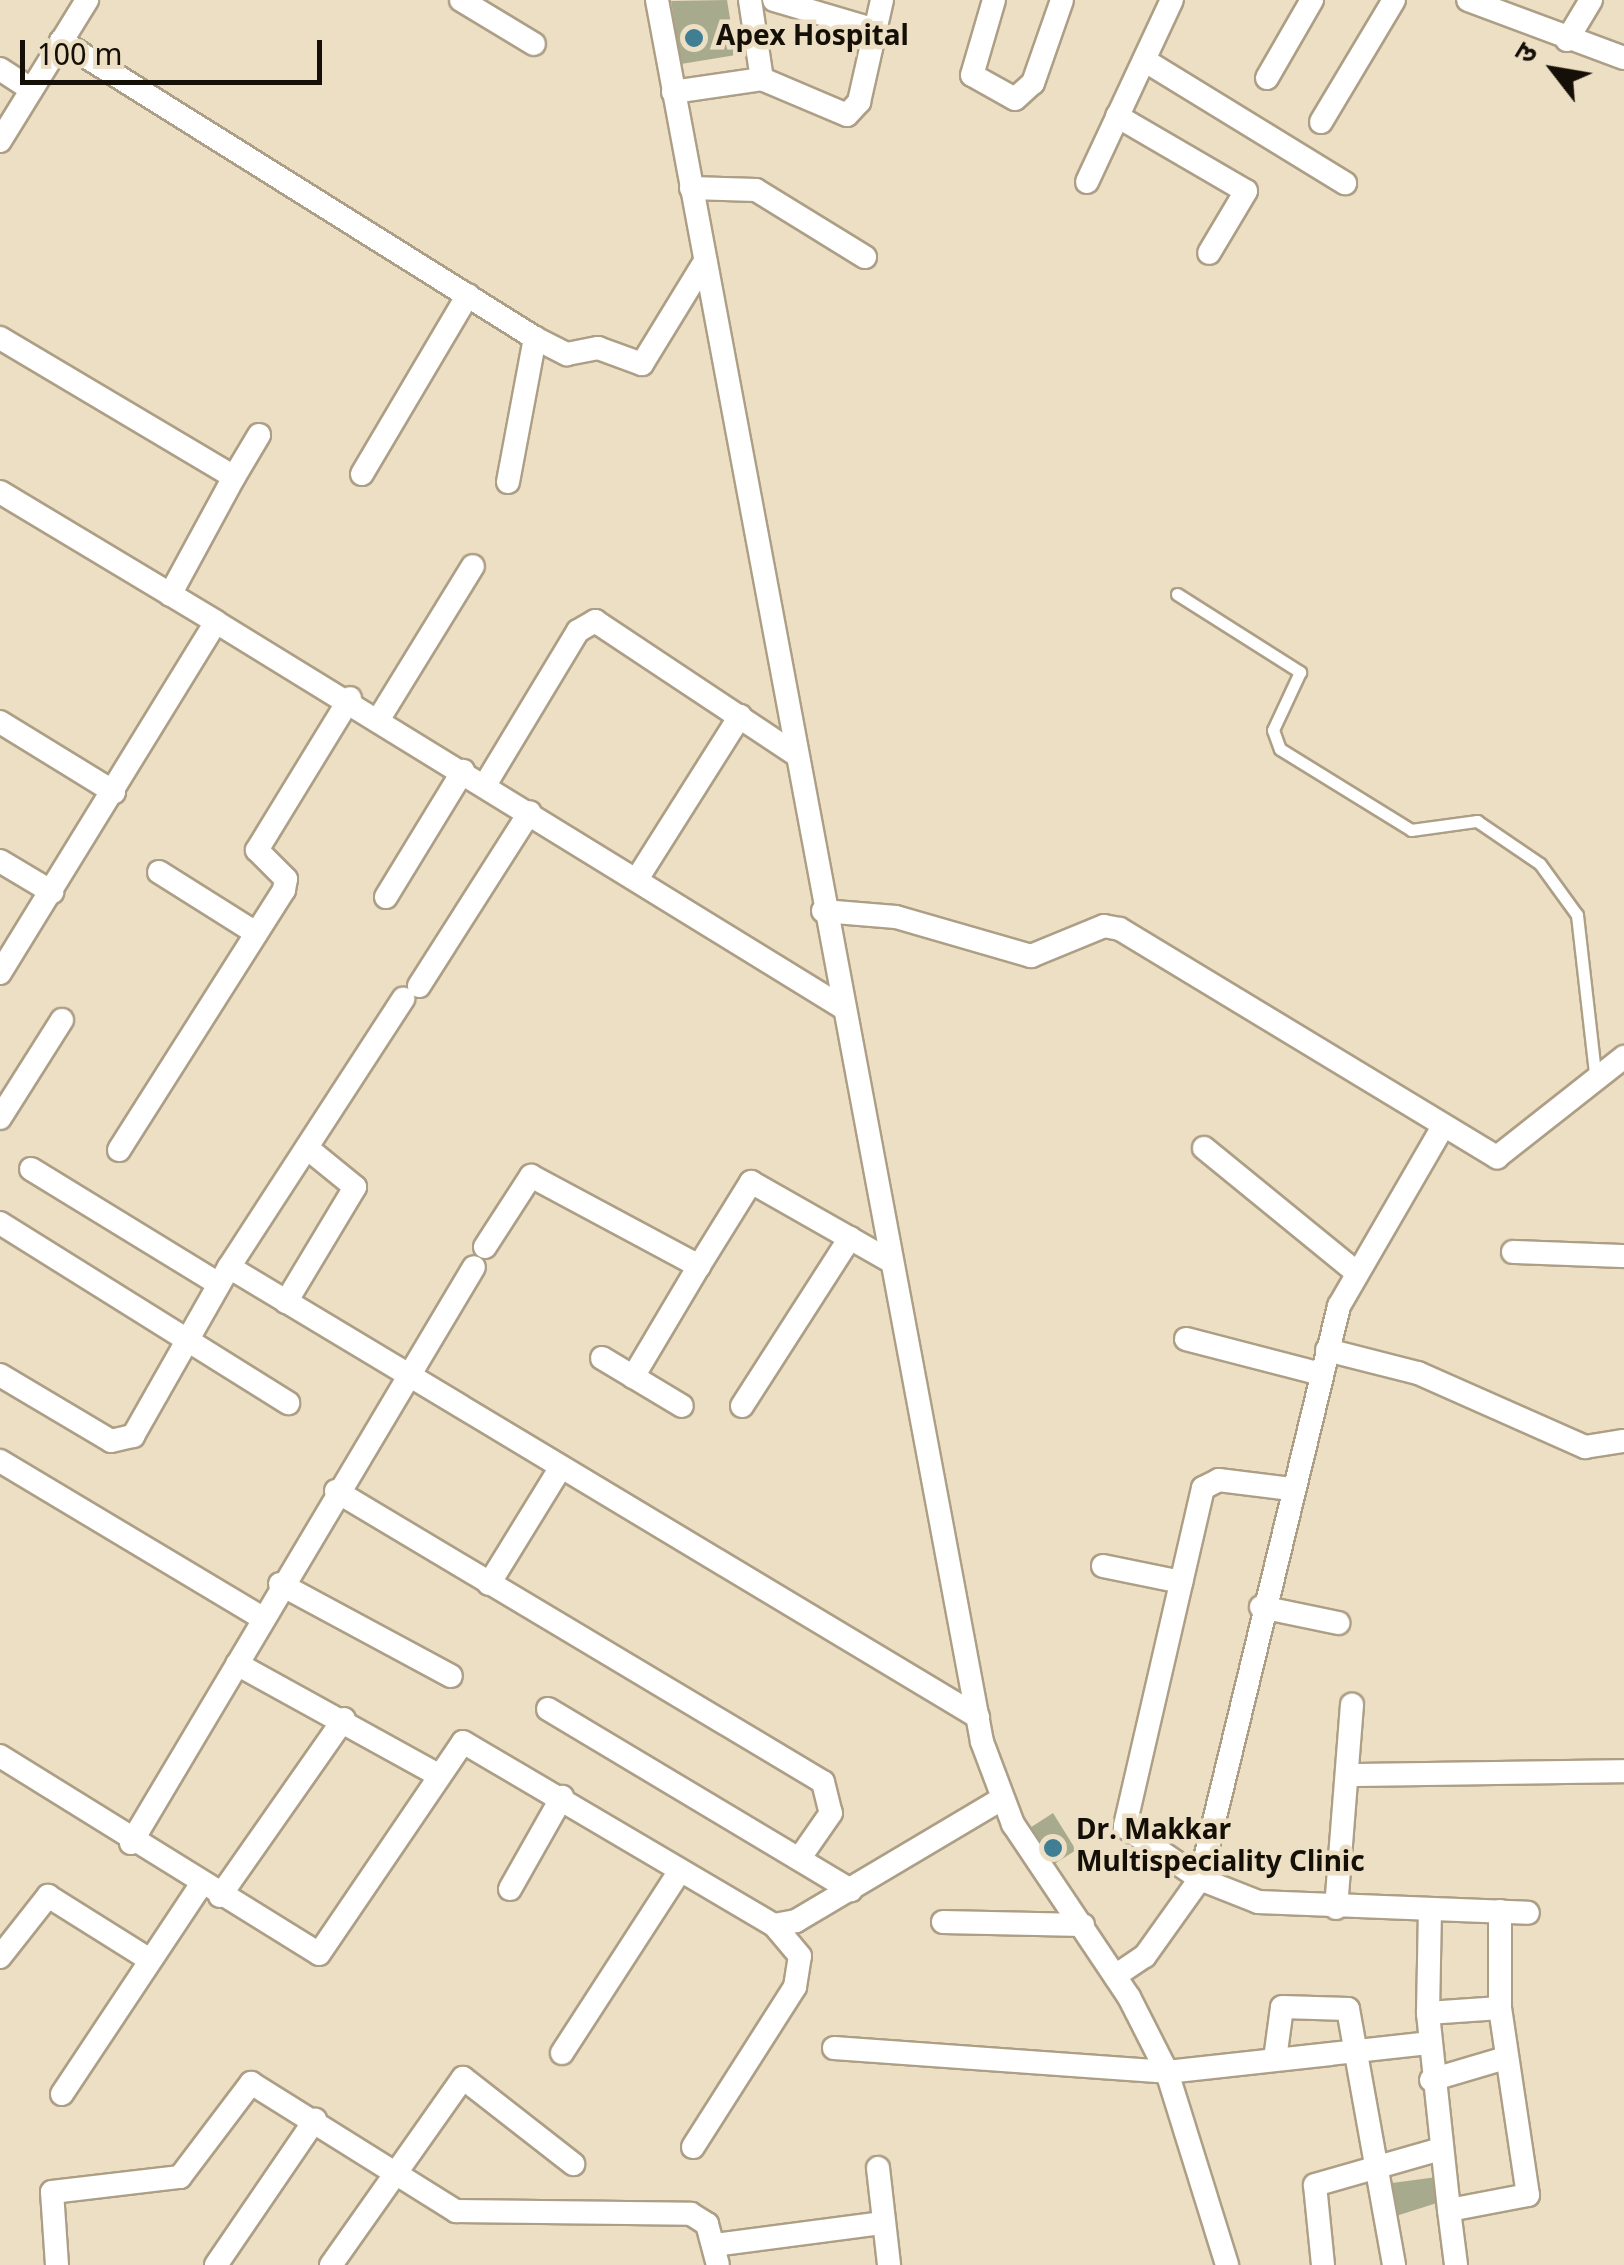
<!DOCTYPE html>
<meta charset="utf-8">
<style>
body{margin:0}
#map{position:relative;width:1624px;height:2265px;overflow:hidden;background:#eddfc4;font-family:Georgia,"Noto Sans Devanagari",serif}
div>[style]{position:absolute}
.building>*{inset:0;background:#a8aa8e}
.roads{filter:drop-shadow(2px 0 #ad9f86) drop-shadow(-2px 0 #ad9f86) drop-shadow(0 2px #ad9f86) drop-shadow(0 -2px #ad9f86)}
.service>*{height:11px;margin:-5.5px;padding:0 5.5px;transform-origin:5.5px;border-radius:5.5px;background:#fff}
.minor>*{height:22px;margin:-11px;padding:0 11px;transform-origin:11px;border-radius:11px;background:#fff}
.dots>*{width:28px;height:28px;translate:-50% -50%;box-sizing:border-box;border:5px solid #eddfc4;border-radius:50%}
span{translate:-50% -50%;white-space:nowrap;text-align:center;line-height:1.15;-webkit-text-stroke:9px #eddfc4;paint-order:stroke}
.poi-label{font-size:28px;color:#151007;font-weight:700}
.left{translate:0 -50%;text-align:left}
.north{position:absolute;left:1504px;top:20px;width:100px;height:100px;-webkit-text-stroke:8px #eddfc4;paint-order:stroke;rotate:301deg;font-size:28px;font-weight:700;line-height:40px;text-align:center;color:#151007}
.north::after{content:'';display:block;margin:auto;width:35px;height:45px;background:#151007;clip-path:polygon(50% 0,100% 100%,50% 72%,0 100%)}
.scale{position:absolute;left:20px;top:40px;width:302px;height:45px;box-sizing:border-box;border:5px solid #151007;border-top:0;padding-left:12px;font-size:30px;line-height:35px;white-space:nowrap;color:#151007;-webkit-text-stroke:8px #eddfc4;paint-order:stroke}
</style>
<div id="map">
<div class="building">
<div style="clip-path:polygon(727px 0,736px 55px,681px 64px,671px 1px)"></div>
<div style="clip-path:polygon(1053px 1813px,1076px 1850px,1045px 1870px,1022px 1833px)"></div>
<div style="clip-path:polygon(1437px 2177px,1440px 2202px,1396px 2216px,1392px 2183px)"></div>
</div>
<div class="roads">
<div class="service">
<div style="left:1177px;top:594px;width:146px;rotate:32.4deg"></div>
<div style="left:1300px;top:672px;width:64px;rotate:115deg"></div>
<div style="left:1273px;top:730px;width:20px;rotate:70deg"></div>
<div style="left:1280px;top:749px;width:154px;rotate:31.7deg"></div>
<div style="left:1411px;top:830px;width:67px;rotate:-7.8deg"></div>
<div style="left:1477px;top:821px;width:76px;rotate:34.3deg"></div>
<div style="left:1540px;top:864px;width:63px;rotate:54deg"></div>
<div style="left:1577px;top:915px;width:167px;rotate:83.5deg"></div>
</div>
<div class="minor">
<div style="left:461px;top:0;width:85px;rotate:31.1deg"></div>
<div style="left:657px;top:0;width:1772px;rotate:79.43deg"></div>
<div style="left:982px;top:1742px;width:88px;rotate:69.3deg"></div>
<div style="left:1013px;top:1824px;width:208px;rotate:56.2deg"></div>
<div style="left:1129px;top:1997px;width:84px;rotate:63.1deg"></div>
<div style="left:1167px;top:2072px;width:202px;rotate:72.7deg"></div>
<div style="left:750px;top:0;width:80px;rotate:81.4deg"></div>
<div style="left:774px;top:0;width:106px;rotate:16.4deg"></div>
<div style="left:994px;top:0;width:78px;rotate:106.3deg"></div>
<div style="left:972px;top:75px;width:49px;rotate:29.2deg"></div>
<div style="left:1015px;top:99px;width:24px;rotate:-42deg"></div>
<div style="left:1033px;top:83px;width:88px;rotate:-70.7deg"></div>
<div style="left:1468px;top:0;width:166px;rotate:20.4deg"></div>
<div style="left:1567px;top:40px;width:47px;rotate:-59deg"></div>
<div style="left:61px;top:41px;width:559px;rotate:32.07deg"></div>
<div style="left:1144px;top:60px;width:236px;rotate:31.5deg"></div>
<div style="left:0;top:69px;width:37px;rotate:33deg"></div>
<div style="left:1267px;top:78px;width:90px;rotate:-60deg"></div>
<div style="left:673px;top:92px;width:90px;rotate:-8.3deg"></div>
<div style="left:762px;top:79px;width:92px;rotate:23deg"></div>
<div style="left:847px;top:115px;width:18px;rotate:-47deg"></div>
<div style="left:859px;top:102px;width:105px;rotate:-77.3deg"></div>
<div style="left:1117px;top:116px;width:149px;rotate:30.2deg"></div>
<div style="left:1246px;top:191px;width:72px;rotate:120.8deg"></div>
<div style="left:1321px;top:122px;width:142px;rotate:-59.1deg"></div>
<div style="left:0;top:141px;width:166px;rotate:-58.3deg"></div>
<div style="left:1087px;top:182px;width:201px;rotate:-65deg"></div>
<div style="left:691px;top:188px;width:65px;rotate:1.8deg"></div>
<div style="left:756px;top:190px;width:128px;rotate:31.6deg"></div>
<div style="left:0;top:338px;width:272px;rotate:30.7deg"></div>
<div style="left:234px;top:477px;width:134px;rotate:118.5deg"></div>
<div style="left:362px;top:474px;width:208px;rotate:-59.4deg"></div>
<div style="left:234px;top:477px;width:49px;rotate:-59.2deg"></div>
<div style="left:508px;top:482px;width:147px;rotate:-79.4deg"></div>
<div style="left:535px;top:338px;width:36px;rotate:27deg"></div>
<div style="left:567px;top:354px;width:32px;rotate:-11deg"></div>
<div style="left:598px;top:348px;width:47px;rotate:20deg"></div>
<div style="left:642px;top:364px;width:121px;rotate:-58.5deg"></div>
<div style="left:0;top:492px;width:252px;rotate:31deg"></div>
<div style="left:380px;top:717px;width:177px;rotate:-58.4deg"></div>
<div style="left:0;top:722px;width:134px;rotate:31.6deg"></div>
<div style="left:485px;top:785px;width:180px;rotate:-58.9deg"></div>
<div style="left:578px;top:631px;width:20px;rotate:-30deg"></div>
<div style="left:595px;top:621px;width:240px;rotate:33.6deg"></div>
<div style="left:0;top:861px;width:61px;rotate:30.8deg"></div>
<div style="left:159px;top:872px;width:115px;rotate:32.2deg"></div>
<div style="left:637px;top:879px;width:193px;rotate:-57.7deg"></div>
<div style="left:386px;top:897px;width:148px;rotate:-58.6deg"></div>
<div style="left:823px;top:911px;width:73px;rotate:4.7deg"></div>
<div style="left:896px;top:917px;width:141px;rotate:16.1deg"></div>
<div style="left:1031px;top:956px;width:79px;rotate:-22.3deg"></div>
<div style="left:1104px;top:926px;width:16px;rotate:11deg"></div>
<div style="left:1120px;top:929px;width:441px;rotate:31.2deg"></div>
<div style="left:1497px;top:1157px;width:162px;rotate:-38.2deg"></div>
<div style="left:0;top:973px;width:412px;rotate:-58.4deg"></div>
<div style="left:216px;top:622px;width:735px;rotate:31.59deg"></div>
<div style="left:419px;top:986px;width:206px;rotate:-57.5deg"></div>
<div style="left:0;top:1118px;width:116px;rotate:-57.7deg"></div>
<div style="left:1204px;top:1148px;width:195px;rotate:39.2deg"></div>
<div style="left:119px;top:1150px;width:308px;rotate:-57.6deg"></div>
<div style="left:284px;top:890px;width:11px;rotate:-80deg"></div>
<div style="left:286px;top:879px;width:41px;rotate:-135deg"></div>
<div style="left:257px;top:850px;width:178px;rotate:-58.5deg"></div>
<div style="left:31px;top:1169px;width:220px;rotate:31.5deg"></div>
<div style="left:0;top:1223px;width:340px;rotate:32deg"></div>
<div style="left:485px;top:1247px;width:85px;rotate:-57.1deg"></div>
<div style="left:531px;top:1176px;width:191px;rotate:28.2deg"></div>
<div style="left:699px;top:1266px;width:99px;rotate:-58.2deg"></div>
<div style="left:751px;top:1182px;width:162px;rotate:29.6deg"></div>
<div style="left:1513px;top:1252px;width:111px;rotate:2.1deg"></div>
<div style="left:229px;top:1267px;width:874px;rotate:31deg"></div>
<div style="left:286px;top:1302px;width:134px;rotate:-59deg"></div>
<div style="left:355px;top:1187px;width:62px;rotate:-140.9deg"></div>
<div style="left:1186px;top:1339px;width:139px;rotate:14.5deg"></div>
<div style="left:1327px;top:1350px;width:94px;rotate:14.2deg"></div>
<div style="left:1418px;top:1373px;width:183px;rotate:23.9deg"></div>
<div style="left:1585px;top:1447px;width:39px;rotate:-9deg"></div>
<div style="left:602px;top:1358px;width:93px;rotate:31deg"></div>
<div style="left:0;top:1375px;width:129px;rotate:30.7deg"></div>
<div style="left:111px;top:1441px;width:23px;rotate:-13deg"></div>
<div style="left:133px;top:1436px;width:194px;rotate:-60.4deg"></div>
<div style="left:229px;top:1267px;width:320px;rotate:-57deg"></div>
<div style="left:633px;top:1377px;width:129px;rotate:-59.3deg"></div>
<div style="left:742px;top:1406px;width:200px;rotate:-57.3deg"></div>
<div style="left:0;top:1461px;width:305px;rotate:30.9deg"></div>
<div style="left:1291px;top:1489px;width:73px;rotate:-172.9deg"></div>
<div style="left:1219px;top:1480px;width:18px;rotate:153deg"></div>
<div style="left:1203px;top:1488px;width:348px;rotate:103deg"></div>
<div style="left:1125px;top:1827px;width:91px;rotate:34.7deg"></div>
<div style="left:1200px;top:1879px;width:62px;rotate:21.6deg"></div>
<div style="left:1258px;top:1902px;width:270px;rotate:2.3deg"></div>
<div style="left:336px;top:1491px;width:567px;rotate:30.86deg"></div>
<div style="left:823px;top:1782px;width:32px;rotate:76deg"></div>
<div style="left:831px;top:1813px;width:56px;rotate:124.8deg"></div>
<div style="left:1103px;top:1566px;width:80px;rotate:11.6deg"></div>
<div style="left:280px;top:1584px;width:194px;rotate:28.3deg"></div>
<div style="left:489px;top:1584px;width:134px;rotate:-58.4deg"></div>
<div style="left:1261px;top:1607px;width:79px;rotate:11.7deg"></div>
<div style="left:237px;top:1664px;width:227px;rotate:28.9deg"></div>
<div style="left:548px;top:1709px;width:353px;rotate:30.9deg"></div>
<div style="left:0;top:1756px;width:375px;rotate:31.8deg"></div>
<div style="left:319px;top:1954px;width:256px;rotate:-55.8deg"></div>
<div style="left:463px;top:1742px;width:361px;rotate:30.5deg"></div>
<div style="left:774px;top:1925px;width:22px;rotate:-10deg"></div>
<div style="left:796px;top:1921px;width:237px;rotate:-30.7deg"></div>
<div style="left:1350px;top:1775px;width:274px;rotate:-0.8deg"></div>
<div style="left:131px;top:1843px;width:670px;rotate:-59.23deg"></div>
<div style="left:510px;top:1889px;width:106px;rotate:-60.5deg"></div>
<div style="left:220px;top:1896px;width:216px;rotate:-55deg"></div>
<div style="left:1336px;top:1908px;width:204px;rotate:-85.5deg"></div>
<div style="left:943px;top:1922px;width:140px;rotate:1.2deg"></div>
<div style="left:0;top:1957px;width:78px;rotate:-51.8deg"></div>
<div style="left:48px;top:1896px;width:120px;rotate:32.1deg"></div>
<div style="left:1115px;top:1976px;width:36px;rotate:-34deg"></div>
<div style="left:1145px;top:1956px;width:95px;rotate:-54.5deg"></div>
<div style="left:1200px;top:1879px;width:590px;rotate:-76.36deg"></div>
<div style="left:1339px;top:1306px;width:203px;rotate:-59.9deg"></div>
<div style="left:1500px;top:2008px;width:97px;rotate:-90deg"></div>
<div style="left:1428px;top:2013px;width:103px;rotate:-88.9deg"></div>
<div style="left:834px;top:2048px;width:334px;rotate:4.1deg"></div>
<div style="left:1167px;top:2072px;width:265px;rotate:-6.3deg"></div>
<div style="left:562px;top:2053px;width:216px;rotate:-57.1deg"></div>
<div style="left:1275px;top:2059px;width:52px;rotate:-82.3deg"></div>
<div style="left:1282px;top:2007px;width:66px;rotate:1.7deg"></div>
<div style="left:1348px;top:2009px;width:260px;rotate:79.8deg"></div>
<div style="left:1431px;top:2080px;width:74px;rotate:-16.5deg"></div>
<div style="left:62px;top:2094px;width:251px;rotate:-56.4deg"></div>
<div style="left:693px;top:2147px;width:190px;rotate:-57.5deg"></div>
<div style="left:795px;top:1987px;width:31px;rotate:-81deg"></div>
<div style="left:800px;top:1956px;width:40px;rotate:-130deg"></div>
<div style="left:878px;top:2168px;width:98px;rotate:83.5deg"></div>
<div style="left:1449px;top:2210px;width:198px;rotate:-96.1deg"></div>
<div style="left:1428px;top:2013px;width:72px;rotate:-4deg"></div>
<div style="left:1500px;top:2008px;width:189px;rotate:81.5deg"></div>
<div style="left:1528px;top:2195px;width:80px;rotate:169.2deg"></div>
<div style="left:1449px;top:2210px;width:55px;rotate:82.7deg"></div>
<div style="left:715px;top:2245px;width:168px;rotate:-7.5deg"></div>
<div style="left:57px;top:2265px;width:73px;rotate:-93.9deg"></div>
<div style="left:52px;top:2192px;width:129px;rotate:-6.7deg"></div>
<div style="left:180px;top:2177px;width:118px;rotate:-52.9deg"></div>
<div style="left:251px;top:2083px;width:242px;rotate:32deg"></div>
<div style="left:456px;top:2211px;width:235px;rotate:0.7deg"></div>
<div style="left:691px;top:2214px;width:19px;rotate:32deg"></div>
<div style="left:707px;top:2224px;width:42px;rotate:75deg"></div>
<div style="left:216px;top:2265px;width:176px;rotate:-55.7deg"></div>
<div style="left:331px;top:2265px;width:229px;rotate:-54.8deg"></div>
<div style="left:463px;top:2078px;width:140px;rotate:38deg"></div>
<div style="left:1323px;top:2265px;width:80px;rotate:-95.7deg"></div>
<div style="left:1315px;top:2185px;width:127px;rotate:-16deg"></div>
</div>
</div>
<div class="dots">
<div style="left:694px;top:38px;background:#407e93"></div>
<div style="left:1053px;top:1848px;background:#407e93"></div>
</div>
<div class="poi-label">
<span class="left" style="left:716px;top:38px">Apex Hospital</span>
<span class="left" style="left:1076px;top:1848px">Dr. Makkar<br>Multispeciality Clinic</span>
</div>
<div class="north">उ</div>
<div class="scale">100 m</div>
</div>
